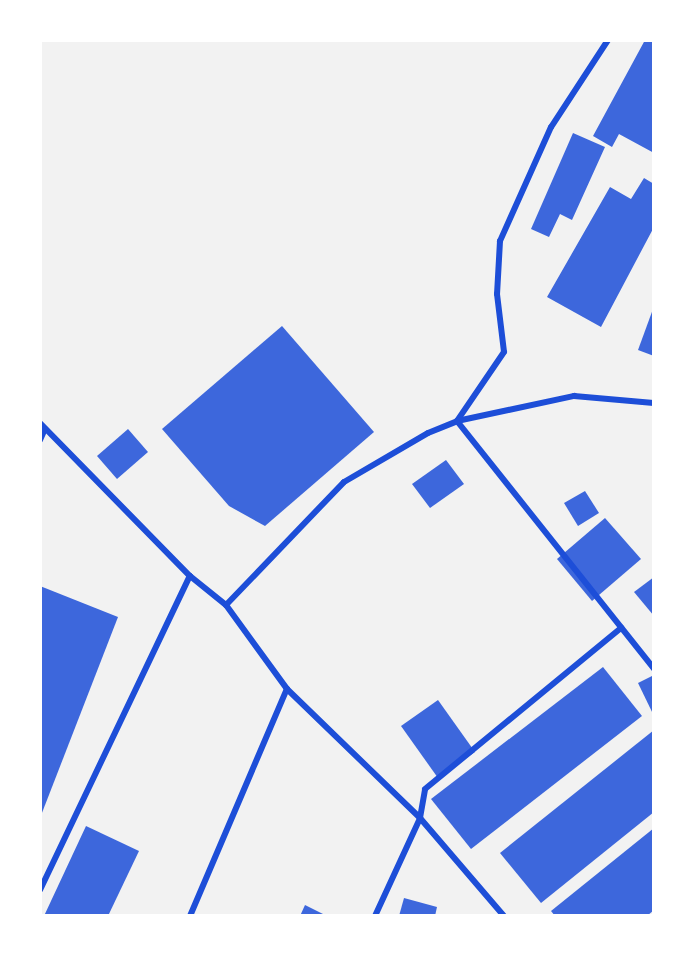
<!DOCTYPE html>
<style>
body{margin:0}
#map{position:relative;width:694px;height:956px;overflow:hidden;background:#f2f2f2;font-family:"Work Sans",sans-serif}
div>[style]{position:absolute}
.building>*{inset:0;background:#3d67dc}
.minor>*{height:6px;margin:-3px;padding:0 3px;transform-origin:3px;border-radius:3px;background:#1d4ed8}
span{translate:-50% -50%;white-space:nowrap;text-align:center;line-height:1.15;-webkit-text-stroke:6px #fff;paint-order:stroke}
.frame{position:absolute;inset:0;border:42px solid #fff;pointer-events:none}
</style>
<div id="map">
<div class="building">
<div style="clip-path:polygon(645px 40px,654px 40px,654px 153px,619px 134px,612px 147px,593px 136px)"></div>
<div style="clip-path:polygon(573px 133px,605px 147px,572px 220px,560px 214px,549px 237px,531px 229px)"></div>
<div style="clip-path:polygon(644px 178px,654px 184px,654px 227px,601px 327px,547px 297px,610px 187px,631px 199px)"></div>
<div style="clip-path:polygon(653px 309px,654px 309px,654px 356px,638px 350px)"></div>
<div style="clip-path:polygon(282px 326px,374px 432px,265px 526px,229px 506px,162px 429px)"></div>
<div style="clip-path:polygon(128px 429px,148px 452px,117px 479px,97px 456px)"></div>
<div style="clip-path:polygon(446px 460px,464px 484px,430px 508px,412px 484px)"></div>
<div style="clip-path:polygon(585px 491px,599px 513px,578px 526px,564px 503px)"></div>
<div style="clip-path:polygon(605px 518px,641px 559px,592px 601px,557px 559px)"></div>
<div style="clip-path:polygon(654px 577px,654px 616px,634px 592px)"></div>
<div style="clip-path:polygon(40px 586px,118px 617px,40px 818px)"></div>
<div style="clip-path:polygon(603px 667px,642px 716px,471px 849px,431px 799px)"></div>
<div style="clip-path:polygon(654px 675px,654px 716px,638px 683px)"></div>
<div style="clip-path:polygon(438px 700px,475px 752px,438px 778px,401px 726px)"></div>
<div style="clip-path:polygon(654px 730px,654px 812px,541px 903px,500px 853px)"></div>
<div style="clip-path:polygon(86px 826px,139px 851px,108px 916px,44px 916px)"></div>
<div style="clip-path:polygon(654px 828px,654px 910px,647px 916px,555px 916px,551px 911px)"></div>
<div style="clip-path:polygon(404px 898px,437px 907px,435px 916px,399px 916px)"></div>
<div style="clip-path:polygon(305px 905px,327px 916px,300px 916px)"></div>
</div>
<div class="minor">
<div style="left:608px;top:40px;width:104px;rotate:123.2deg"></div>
<div style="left:551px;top:127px;width:125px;rotate:114.1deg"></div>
<div style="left:500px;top:241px;width:53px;rotate:93.2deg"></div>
<div style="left:497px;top:294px;width:58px;rotate:83.1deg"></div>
<div style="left:504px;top:352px;width:83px;rotate:124.3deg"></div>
<div style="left:457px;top:421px;width:317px;rotate:51.5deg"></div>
<div style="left:40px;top:423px;width:214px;rotate:45.6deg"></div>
<div style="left:190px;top:576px;width:46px;rotate:38.9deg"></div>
<div style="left:226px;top:605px;width:104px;rotate:54deg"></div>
<div style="left:287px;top:689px;width:185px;rotate:44.1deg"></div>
<div style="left:420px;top:818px;width:129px;rotate:49.4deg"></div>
<div style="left:40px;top:440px;width:12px;rotate:-66deg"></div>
<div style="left:226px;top:605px;width:170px;rotate:-46.2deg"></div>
<div style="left:344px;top:482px;width:97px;rotate:-30.3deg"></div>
<div style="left:428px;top:433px;width:31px;rotate:-22deg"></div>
<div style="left:457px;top:421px;width:120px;rotate:-12.1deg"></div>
<div style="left:574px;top:396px;width:80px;rotate:5deg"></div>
<div style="left:40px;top:890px;width:348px;rotate:-64.5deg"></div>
<div style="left:190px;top:916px;width:247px;rotate:-66.9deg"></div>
<div style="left:375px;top:916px;width:108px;rotate:-65.3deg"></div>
<div style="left:420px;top:818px;width:29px;rotate:-80deg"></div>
<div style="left:425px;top:789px;width:254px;rotate:-39.4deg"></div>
</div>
<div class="frame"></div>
</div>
